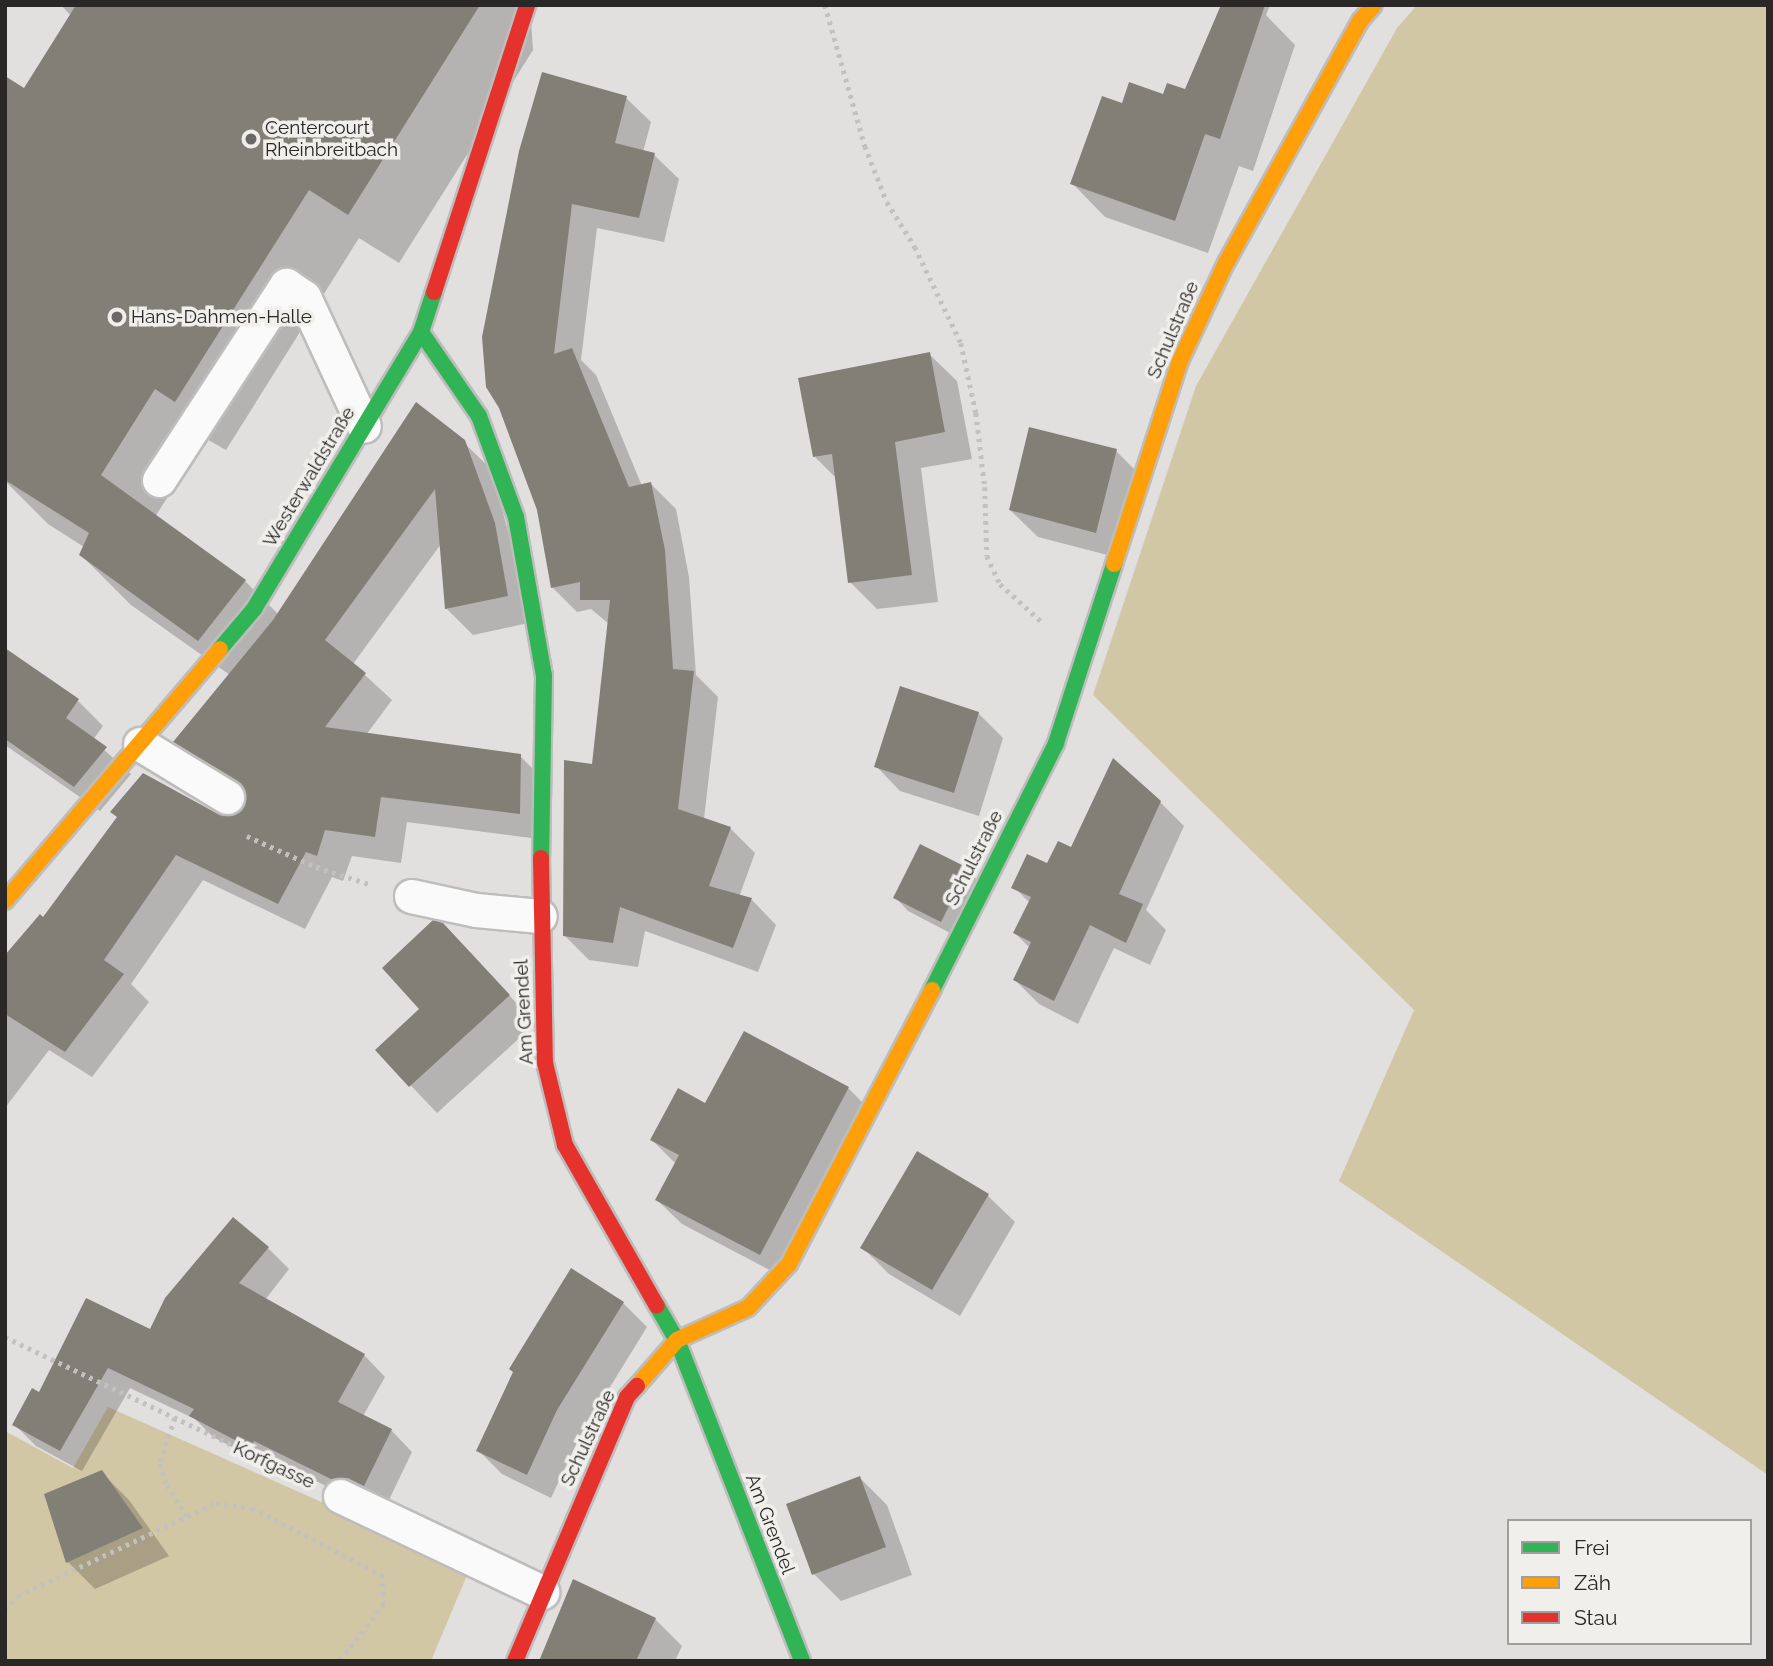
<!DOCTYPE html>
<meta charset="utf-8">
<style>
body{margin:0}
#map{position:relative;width:1773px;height:1666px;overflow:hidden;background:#e1e0df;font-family:Raleway,sans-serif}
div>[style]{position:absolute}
.green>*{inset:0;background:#d2c7a5}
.shadow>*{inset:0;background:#0003}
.building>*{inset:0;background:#828076}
.path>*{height:4.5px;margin-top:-2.25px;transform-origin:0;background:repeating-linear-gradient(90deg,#c2c1c0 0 3.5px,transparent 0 8.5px)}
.roads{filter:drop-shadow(2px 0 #bebdbc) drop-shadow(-2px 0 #bebdbc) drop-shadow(0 2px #bebdbc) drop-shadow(0 -2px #bebdbc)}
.lane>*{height:33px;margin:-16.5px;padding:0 16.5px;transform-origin:16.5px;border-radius:16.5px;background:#fafafa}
.fast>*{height:16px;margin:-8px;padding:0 8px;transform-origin:8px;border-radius:8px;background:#30b455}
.slow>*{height:16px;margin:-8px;padding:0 8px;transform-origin:8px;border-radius:8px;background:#ff9f0a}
.jam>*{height:16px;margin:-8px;padding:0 8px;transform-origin:8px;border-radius:8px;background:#e5322d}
.dots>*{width:19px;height:19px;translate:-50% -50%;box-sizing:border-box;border:4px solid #f0efec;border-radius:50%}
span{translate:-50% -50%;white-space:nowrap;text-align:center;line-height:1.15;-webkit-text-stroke:7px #f0efec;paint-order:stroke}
.poi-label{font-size:19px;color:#292827}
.left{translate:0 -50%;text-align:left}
.street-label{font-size:19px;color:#292827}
.frame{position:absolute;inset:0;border:7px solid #292827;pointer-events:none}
.legend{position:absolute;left:1507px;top:1519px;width:245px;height:126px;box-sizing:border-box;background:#f0efec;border:2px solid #a09f9d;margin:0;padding:9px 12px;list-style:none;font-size:21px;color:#292827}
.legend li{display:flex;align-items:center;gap:14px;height:35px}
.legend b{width:35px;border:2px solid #a09f9d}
</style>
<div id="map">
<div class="green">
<div style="clip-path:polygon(1417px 5px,1768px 5px,1768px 1475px,1339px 1181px,1414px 1010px,1093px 695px,1196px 386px,1397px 28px)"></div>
<div style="clip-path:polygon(108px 1407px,470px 1568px,431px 1661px,5px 1661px,5px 1431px,73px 1468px)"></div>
</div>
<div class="shadow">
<div style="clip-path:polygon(61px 5px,530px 5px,533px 50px,399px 263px,359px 238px,226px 450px,205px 438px,155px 517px,245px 581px,279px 615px,463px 442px,491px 469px,533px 622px,473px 635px,446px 608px,441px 544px,353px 664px,392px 700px,366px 735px,520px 756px,547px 783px,546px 840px,407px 822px,401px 863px,352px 856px,343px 881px,332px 877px,305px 929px,203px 880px,131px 984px,149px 1002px,92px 1077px,49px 1050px,5px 1108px,5px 958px,44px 919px,217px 815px,227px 818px,244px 809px,248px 796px,202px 768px,176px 742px,230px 675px,131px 605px,81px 555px,84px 547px,48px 524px,5px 481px,5px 82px,25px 90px,71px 16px)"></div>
<div style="clip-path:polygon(1221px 5px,1270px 5px,1266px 15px,1295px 45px,1253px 171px,1239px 166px,1208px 253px,1105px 217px,1072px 183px,1123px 105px,1186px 91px)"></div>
<div style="clip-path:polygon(626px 98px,651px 122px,643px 152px,654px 155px,679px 179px,664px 242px,597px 228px,581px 360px,596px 375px,642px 486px,651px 484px,676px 509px,689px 577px,696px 675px,718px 697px,704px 819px,730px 828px,755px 853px,739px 897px,752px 900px,776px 925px,758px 972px,645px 931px,638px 967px,589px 960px,564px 935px,594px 766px,609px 624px,591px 609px,577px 612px,552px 587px,538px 509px,484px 337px)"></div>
<div style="clip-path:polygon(929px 354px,957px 381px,972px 459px,921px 468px,938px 602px,877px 609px,850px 582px,836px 478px,815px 457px)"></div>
<div style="clip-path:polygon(1116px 451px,1143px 478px,1123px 559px,1038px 537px,1010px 510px)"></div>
<div style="clip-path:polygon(6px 650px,78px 701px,103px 726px,93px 740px,131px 774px,100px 811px,5px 745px)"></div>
<div style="clip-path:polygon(978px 713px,1003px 738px,979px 816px,900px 791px,876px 766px)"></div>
<div style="clip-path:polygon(1160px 802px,1184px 826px,1146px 910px,1166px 930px,1150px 965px,1114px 948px,1078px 1024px,1039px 1004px,1015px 980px,1030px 948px,1015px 933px,1030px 903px,1014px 887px)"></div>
<div style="clip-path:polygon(921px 846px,967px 870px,981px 883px,954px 935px,908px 911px,895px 897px)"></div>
<div style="clip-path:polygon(470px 952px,535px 1024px,437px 1113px,377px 1050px,421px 1010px)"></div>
<div style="clip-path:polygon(848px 1088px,872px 1112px,785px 1278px,682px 1224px,657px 1200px,676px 1164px,652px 1140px,706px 1106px)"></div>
<div style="clip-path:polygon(987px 1195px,1015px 1222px,960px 1316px,889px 1274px,862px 1247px)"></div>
<div style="clip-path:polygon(268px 1248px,289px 1269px,265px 1300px,364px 1355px,385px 1377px,363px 1416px,391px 1430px,412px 1452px,386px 1506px,354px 1500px,276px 1461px,272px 1468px,213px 1437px,195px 1419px,130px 1388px,82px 1471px,36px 1446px,14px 1424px,40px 1394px,150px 1332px)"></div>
<div style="clip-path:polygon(623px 1303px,647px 1327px,581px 1434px,551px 1498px,502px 1474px,478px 1450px)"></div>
<div style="clip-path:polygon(102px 1473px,129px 1500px,169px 1556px,95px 1589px,68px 1562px)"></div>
<div style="clip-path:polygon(860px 1478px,887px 1505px,912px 1575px,841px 1601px,814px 1574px)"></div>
<div style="clip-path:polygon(655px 1619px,682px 1646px,675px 1661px,541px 1661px)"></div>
</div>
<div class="building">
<div style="clip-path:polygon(76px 5px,480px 5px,348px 215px,309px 190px,175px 402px,155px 389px,101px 475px,246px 580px,198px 641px,79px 555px,89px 533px,5px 480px,5px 76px,24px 88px)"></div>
<div style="clip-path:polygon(1221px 5px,1265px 5px,1220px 139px,1205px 134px,1175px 221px,1070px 184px,1102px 96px,1122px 103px,1129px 82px,1163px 94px,1167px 83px,1185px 89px)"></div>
<div style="clip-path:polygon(542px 72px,627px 96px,615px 143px,655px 153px,639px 218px,572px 204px,554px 354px,572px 348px,629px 487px,651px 482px,665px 550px,673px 669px,694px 671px,678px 809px,731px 827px,709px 886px,752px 898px,733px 948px,620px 907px,613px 943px,563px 936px,564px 760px,592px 764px,610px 600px,580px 600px,580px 582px,551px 588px,537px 510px,499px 408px,486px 387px,482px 337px,519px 151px)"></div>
<div style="clip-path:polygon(930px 352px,945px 432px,895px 442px,912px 575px,848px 583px,832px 454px,813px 457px,798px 378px)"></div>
<div style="clip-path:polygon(416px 402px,465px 440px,495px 523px,508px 596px,445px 609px,435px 489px,325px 640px,366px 673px,325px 727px,521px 754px,520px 814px,381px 797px,375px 837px,325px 830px,317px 856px,306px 852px,278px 904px,176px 855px,104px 960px,124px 974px,65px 1052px,5px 1014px,5px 955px,40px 914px,43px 917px,117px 817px,110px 812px,143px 773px,218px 814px,227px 816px,243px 808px,246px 797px,238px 781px,173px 742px,273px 620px)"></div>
<div style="clip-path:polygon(1029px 427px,1117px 449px,1096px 533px,1009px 510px)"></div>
<div style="clip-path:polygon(5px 648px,79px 699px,66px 718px,107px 747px,74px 787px,5px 739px)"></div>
<div style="clip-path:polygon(900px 686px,979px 712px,954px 793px,874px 767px)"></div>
<div style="clip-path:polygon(1113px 758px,1161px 801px,1119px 894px,1143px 904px,1126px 943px,1090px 925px,1054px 1001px,1013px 980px,1031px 942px,1013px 933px,1031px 897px,1011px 888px,1027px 854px,1047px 863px,1058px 841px,1071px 847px)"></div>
<div style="clip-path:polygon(920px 844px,968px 868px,941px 922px,893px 898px)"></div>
<div style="clip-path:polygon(433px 920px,443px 923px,510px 995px,409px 1087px,375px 1050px,419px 1009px,382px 968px)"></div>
<div style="clip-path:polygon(744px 1031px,849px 1087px,760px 1255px,655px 1200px,679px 1155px,650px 1140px,678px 1088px,705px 1103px)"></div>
<div style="clip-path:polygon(917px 1151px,989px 1194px,932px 1290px,860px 1248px)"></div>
<div style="clip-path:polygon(233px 1217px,269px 1247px,239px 1283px,365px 1354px,338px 1402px,392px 1429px,364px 1486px,348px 1478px,331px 1479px,254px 1441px,250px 1448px,189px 1416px,194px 1409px,108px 1368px,60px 1451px,12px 1425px,32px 1388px,39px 1392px,86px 1298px,150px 1329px,165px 1298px)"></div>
<div style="clip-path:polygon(571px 1268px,624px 1302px,557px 1410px,527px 1475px,476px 1451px,513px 1372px,509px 1369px)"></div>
<div style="clip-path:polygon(102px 1470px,143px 1528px,66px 1563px,44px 1494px)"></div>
<div style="clip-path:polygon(860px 1476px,886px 1547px,812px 1575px,786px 1504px)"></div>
<div style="clip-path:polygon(573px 1579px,656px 1618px,636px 1661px,539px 1661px)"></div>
</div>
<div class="path">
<div style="left:825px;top:5px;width:147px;rotate:74.2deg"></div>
<div style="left:865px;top:146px;width:60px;rotate:68.6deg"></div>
<div style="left:887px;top:202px;width:53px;rotate:58.1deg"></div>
<div style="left:915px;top:247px;width:106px;rotate:64.4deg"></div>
<div style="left:961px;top:343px;width:72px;rotate:77.9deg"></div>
<div style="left:976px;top:413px;width:75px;rotate:83.1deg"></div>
<div style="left:985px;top:487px;width:69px;rotate:88.3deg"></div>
<div style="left:987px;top:556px;width:31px;rotate:65deg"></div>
<div style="left:1000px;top:584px;width:58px;rotate:42.2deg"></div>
<div style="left:247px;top:836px;width:76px;rotate:24.2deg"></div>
<div style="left:316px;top:867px;width:56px;rotate:17.8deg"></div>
<div style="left:5px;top:1337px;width:329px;rotate:25.4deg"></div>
<div style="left:175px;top:1418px;width:48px;rotate:108.1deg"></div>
<div style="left:160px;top:1464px;width:22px;rotate:72deg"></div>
<div style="left:167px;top:1485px;width:37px;rotate:57deg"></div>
<div style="left:5px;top:1610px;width:19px;rotate:-47deg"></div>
<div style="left:18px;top:1596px;width:219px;rotate:-25.2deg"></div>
<div style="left:216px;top:1503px;width:36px;rotate:8deg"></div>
<div style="left:252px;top:1508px;width:146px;rotate:27.3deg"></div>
<div style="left:382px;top:1575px;width:29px;rotate:86deg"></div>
<div style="left:384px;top:1604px;width:72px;rotate:127.7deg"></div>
</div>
<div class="roads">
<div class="lane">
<div style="left:159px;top:480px;width:233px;rotate:-56.9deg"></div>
<div style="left:286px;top:285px;width:22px;rotate:34deg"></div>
<div style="left:304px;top:297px;width:142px;rotate:65.1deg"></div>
<div style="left:140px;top:744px;width:102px;rotate:31.3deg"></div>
<div style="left:411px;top:896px;width:66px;rotate:12.2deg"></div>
<div style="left:476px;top:910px;width:64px;rotate:5.4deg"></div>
<div style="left:340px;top:1496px;width:224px;rotate:25.4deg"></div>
</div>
<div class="fast">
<div style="left:421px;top:332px;width:102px;rotate:55.4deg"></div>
<div style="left:479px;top:416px;width:108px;rotate:69.9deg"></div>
<div style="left:516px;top:517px;width:160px;rotate:80deg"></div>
<div style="left:544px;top:675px;width:183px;rotate:90.9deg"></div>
<div style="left:220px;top:649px;width:52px;rotate:-49.6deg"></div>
<div style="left:254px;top:609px;width:323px;rotate:-58.9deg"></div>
<div style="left:421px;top:332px;width:42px;rotate:-72deg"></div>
<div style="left:932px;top:990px;width:276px;rotate:-63.3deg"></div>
<div style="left:1056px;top:743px;width:188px;rotate:-72deg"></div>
<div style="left:657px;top:1306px;width:39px;rotate:60deg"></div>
<div style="left:677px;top:1340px;width:344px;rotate:68.7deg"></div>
</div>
<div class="slow">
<div style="left:1114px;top:564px;width:213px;rotate:-72deg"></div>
<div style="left:1180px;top:361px;width:108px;rotate:-64.9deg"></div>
<div style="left:1226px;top:263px;width:277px;rotate:-61deg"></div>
<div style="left:1360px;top:21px;width:21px;rotate:-49deg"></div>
<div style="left:5px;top:901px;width:331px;rotate:-49.5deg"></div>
<div style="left:637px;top:1386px;width:61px;rotate:-49deg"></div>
<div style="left:677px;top:1340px;width:78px;rotate:-24.3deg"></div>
<div style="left:748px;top:1308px;width:60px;rotate:-47deg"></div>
<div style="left:789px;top:1264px;width:309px;rotate:-62.4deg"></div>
</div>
<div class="jam">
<div style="left:434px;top:292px;width:302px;rotate:-72deg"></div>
<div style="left:541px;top:858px;width:205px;rotate:88.9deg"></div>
<div style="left:545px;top:1063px;width:84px;rotate:76.3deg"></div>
<div style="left:565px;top:1145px;width:185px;rotate:60.3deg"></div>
<div style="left:515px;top:1661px;width:287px;rotate:-67deg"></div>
<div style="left:627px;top:1397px;width:15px;rotate:-48deg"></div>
</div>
</div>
<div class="dots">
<div style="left:251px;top:139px;background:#696867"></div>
<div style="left:117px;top:317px;background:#696867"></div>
</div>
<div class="poi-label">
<span class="left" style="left:265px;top:139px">Centercourt<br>Rheinbreitbach</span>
<span class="left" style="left:131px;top:317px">Hans-Dahmen-Halle</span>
</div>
<div class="street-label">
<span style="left:1173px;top:330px;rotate:-67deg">Schulstraße</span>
<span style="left:309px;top:477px;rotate:-59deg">Westerwaldstraße</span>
<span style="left:974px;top:858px;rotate:-63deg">Schulstraße</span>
<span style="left:524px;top:1012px;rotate:-93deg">Am Grendel</span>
<span style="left:588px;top:1438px;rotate:-65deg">Schulstraße</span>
<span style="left:274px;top:1465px;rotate:25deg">Korfgasse</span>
<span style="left:770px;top:1524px;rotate:69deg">Am Grendel</span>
</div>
<div class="frame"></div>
<ul class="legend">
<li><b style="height:9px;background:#30b455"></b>Frei</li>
<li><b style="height:9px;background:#ff9f0a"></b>Zäh</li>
<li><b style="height:9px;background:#e5322d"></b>Stau</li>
</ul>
</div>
